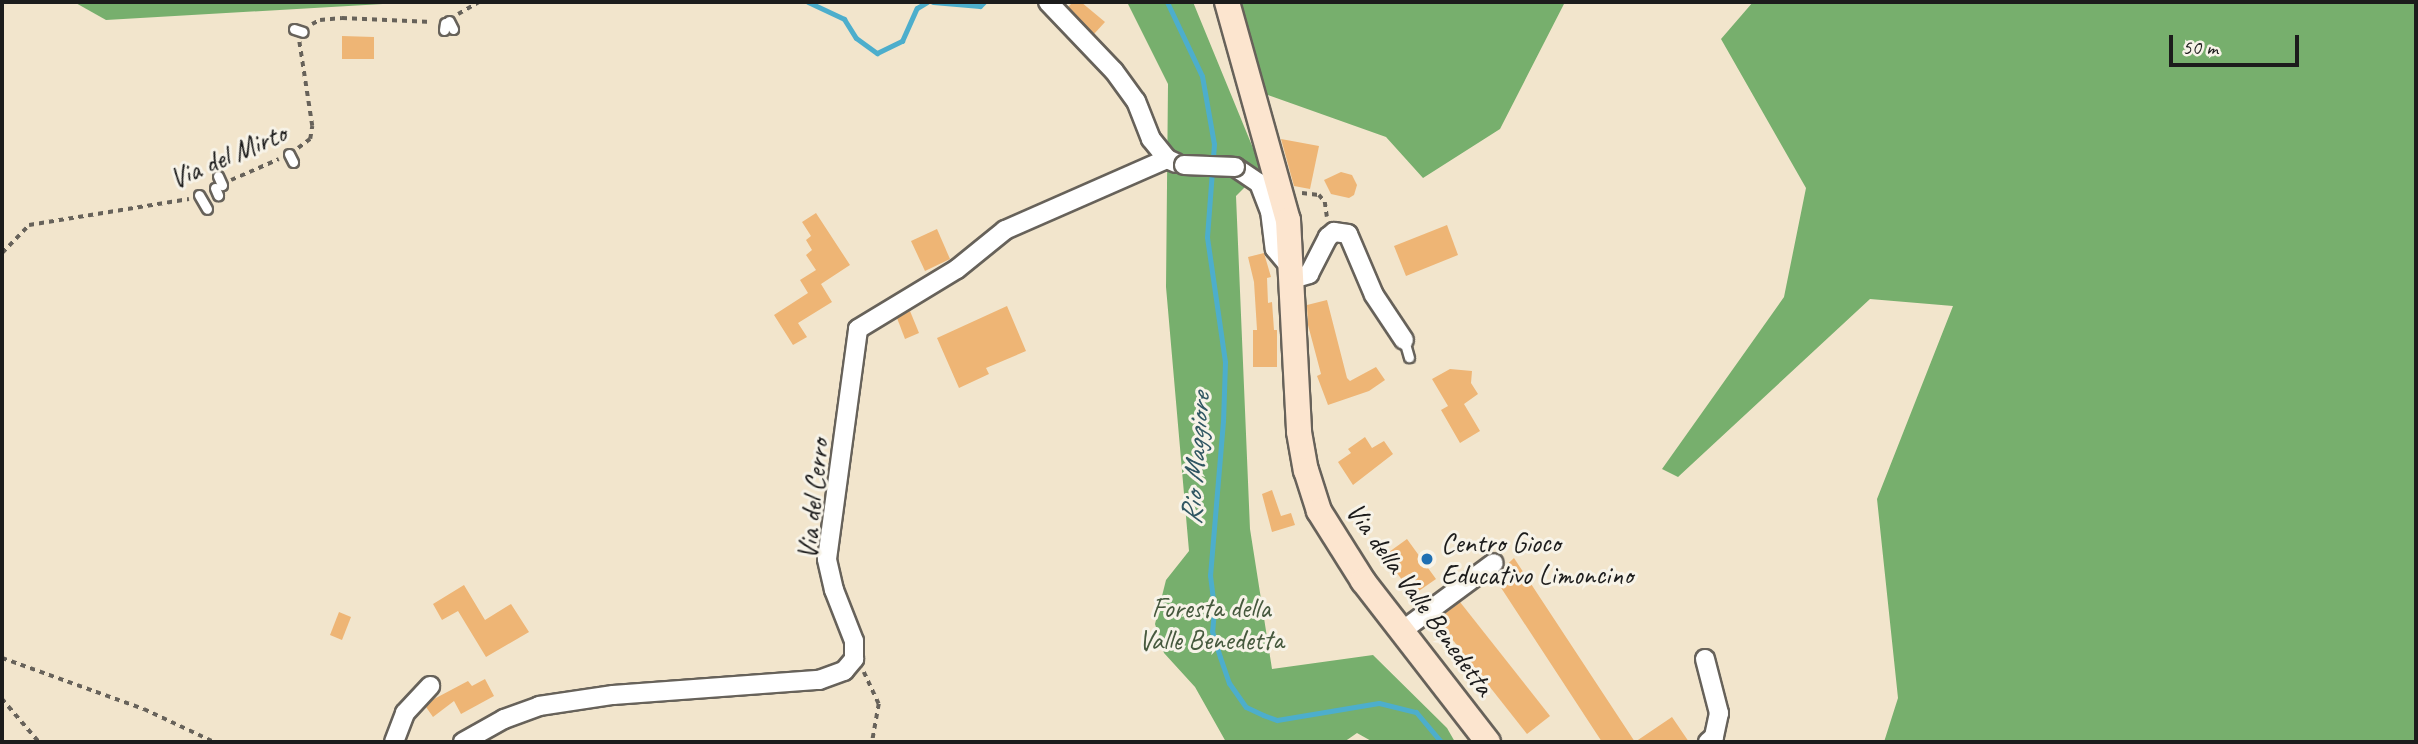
<!DOCTYPE html>
<style>
body{margin:0}
#map{position:relative;width:2418px;height:744px;overflow:hidden;background:#f2e5cc;font-family:Caveat,sans-serif}
div>[style]{position:absolute}
.forest>*{inset:0;background:#77af6d}
.stream>*{height:5px;margin:-2.5px;padding:0 2.5px;transform-origin:2.5px;border-radius:2.5px;background:#4daecc}
.building>*{inset:0;background:#eeb575}
.path>*{height:3.5px;margin-top:-1.75px;transform-origin:0;background:repeating-linear-gradient(90deg,#67625a 0 5px,transparent 0 10px)}
.roads{filter:drop-shadow(2px 0 #67625a) drop-shadow(-2px 0 #67625a) drop-shadow(0 2px #67625a) drop-shadow(0 -2px #67625a)}
.lane>*{height:9px;margin:-4.5px;padding:0 4.5px;transform-origin:4.5px;border-radius:4.5px;background:#fff}
.street>*{height:18px;margin:-9px;padding:0 9px;transform-origin:9px;border-radius:9px;background:#fff}
.secondary>*{height:24px;margin:-12px;padding:0 12px;transform-origin:12px;border-radius:12px;background:#fce5cf}
.bridges{filter:drop-shadow(2px 0 #67625a) drop-shadow(-2px 0 #67625a) drop-shadow(0 2px #67625a) drop-shadow(0 -2px #67625a)}
.street-bridge>*{height:18px;margin:-9px;padding:0 9px;transform-origin:9px;border-radius:9px;background:#fff}
.dots>*{width:19px;height:19px;translate:-50% -50%;box-sizing:border-box;border:4px solid #f7f3e8;border-radius:50%}
span{translate:-50% -50%;white-space:nowrap;text-align:center;line-height:1.15;-webkit-text-stroke:6px #f7f3e8;paint-order:stroke}
.street-label{font-size:28px;color:#1c1c1c}
.poi-label{font-size:28px;color:#1c1c1c}
.left{translate:0 -50%;text-align:left}
.park-label{font-size:28px;color:#46593e}
.water-label{font-size:30px;color:#305662;font-style:italic}
.frame{position:absolute;inset:0;border:4px solid #1c1c1c;pointer-events:none}
.scale{position:absolute;left:2169px;top:35px;width:130px;height:32px;box-sizing:border-box;border:4px solid #1c1c1c;border-top:0;padding-left:9px;font-size:21px;line-height:24px;white-space:nowrap;color:#1c1c1c;-webkit-text-stroke:5px #f7f3e8;paint-order:stroke}
</style>
<div id="map">
<div class="forest">
<div style="clip-path:polygon(74px 2px,417px 2px,106px 20px)"></div>
<div style="clip-path:polygon(1127px 2px,1193px 2px,1262px 170px,1236px 196px,1250px 529px,1272px 669px,1373px 655px,1447px 728px,1455px 742px,1373px 742px,1357px 733px,1344px 742px,1226px 742px,1195px 687px,1164px 653px,1155px 624px,1166px 580px,1189px 551px,1166px 287px,1168px 84px)"></div>
<div style="clip-path:polygon(1238px 2px,1565px 2px,1500px 129px,1423px 178px,1386px 137px,1265px 94px)"></div>
<div style="clip-path:polygon(1753px 2px,2416px 2px,2416px 742px,1884px 742px,1898px 698px,1877px 499px,1953px 306px,1870px 299px,1678px 477px,1662px 469px,1784px 297px,1806px 188px,1721px 39px)"></div>
</div>
<div class="stream">
<div style="left:808px;top:2px;width:40px;rotate:25deg"></div>
<div style="left:844px;top:19px;width:22px;rotate:58deg"></div>
<div style="left:856px;top:38px;width:26px;rotate:36deg"></div>
<div style="left:877px;top:53px;width:28px;rotate:-26deg"></div>
<div style="left:902px;top:41px;width:36px;rotate:-66deg"></div>
<div style="left:917px;top:8px;width:12px;rotate:-31deg"></div>
<div style="left:933px;top:2px;width:47px;rotate:4.9deg"></div>
<div style="left:980px;top:6px;width:6px;rotate:-45deg"></div>
<div style="left:1167px;top:2px;width:82px;rotate:64.7deg"></div>
<div style="left:1202px;top:76px;width:69px;rotate:80deg"></div>
<div style="left:1214px;top:144px;width:93px;rotate:94.3deg"></div>
<div style="left:1207px;top:237px;width:126px;rotate:81.8deg"></div>
<div style="left:1225px;top:362px;width:59px;rotate:91.9deg"></div>
<div style="left:1223px;top:421px;width:155px;rotate:94.8deg"></div>
<div style="left:1210px;top:575px;width:35px;rotate:83deg"></div>
<div style="left:1214px;top:610px;width:21px;rotate:95deg"></div>
<div style="left:1212px;top:631px;width:27px;rotate:73deg"></div>
<div style="left:1220px;top:657px;width:28px;rotate:71deg"></div>
<div style="left:1229px;top:683px;width:29px;rotate:55deg"></div>
<div style="left:1246px;top:707px;width:19px;rotate:25deg"></div>
<div style="left:1263px;top:715px;width:15px;rotate:20deg"></div>
<div style="left:1277px;top:720px;width:103px;rotate:-9.5deg"></div>
<div style="left:1379px;top:703px;width:38px;rotate:14deg"></div>
<div style="left:1416px;top:712px;width:39px;rotate:50deg"></div>
</div>
<div class="building">
<div style="clip-path:polygon(1073px 2px,1081px 2px,1105px 22px,1094px 34px,1068px 7px)"></div>
<div style="clip-path:polygon(342px 36px,374px 37px,374px 59px,342px 59px)"></div>
<div style="clip-path:polygon(1281px 139px,1319px 146px,1310px 189px,1294px 186px)"></div>
<div style="clip-path:polygon(1341px 172px,1352px 175px,1357px 185px,1354px 195px,1349px 198px,1331px 194px,1324px 180px)"></div>
<div style="clip-path:polygon(816px 213px,850px 265px,821px 284px,832px 302px,798px 323px,807px 337px,793px 345px,774px 315px,808px 293px,800px 280px,816px 270px,806px 255px,812px 250px,806px 240px,811px 236px,802px 222px)"></div>
<div style="clip-path:polygon(1447px 225px,1458px 255px,1406px 276px,1394px 246px)"></div>
<div style="clip-path:polygon(937px 229px,950px 259px,925px 271px,911px 241px)"></div>
<div style="clip-path:polygon(1264px 253px,1271px 277px,1267px 278px,1268px 303px,1272px 302px,1274px 330px,1277px 330px,1277px 367px,1253px 367px,1253px 330px,1257px 330px,1254px 282px,1248px 257px)"></div>
<div style="clip-path:polygon(1327px 300px,1347px 378px,1350px 381px,1376px 367px,1385px 380px,1369px 391px,1328px 405px,1317px 376px,1321px 374px,1308px 325px,1307px 305px)"></div>
<div style="clip-path:polygon(1007px 306px,1026px 351px,986px 368px,989px 374px,959px 388px,937px 338px)"></div>
<div style="clip-path:polygon(910px 311px,919px 333px,905px 339px,897px 318px)"></div>
<div style="clip-path:polygon(1450px 369px,1472px 371px,1471px 383px,1478px 394px,1464px 404px,1480px 431px,1460px 443px,1441px 410px,1448px 406px,1432px 379px)"></div>
<div style="clip-path:polygon(1365px 437px,1372px 448px,1384px 441px,1393px 454px,1353px 485px,1338px 462px,1351px 453px,1348px 449px)"></div>
<div style="clip-path:polygon(1272px 490px,1281px 516px,1291px 513px,1295px 525px,1272px 532px,1262px 494px)"></div>
<div style="clip-path:polygon(1407px 539px,1436px 579px,1413px 595px,1397px 573px,1401px 570px,1389px 552px)"></div>
<div style="clip-path:polygon(1514px 558px,1635px 742px,1672px 717px,1689px 742px,1602px 742px,1494px 577px)"></div>
<div style="clip-path:polygon(464px 585px,485px 620px,511px 604px,529px 632px,486px 657px,458px 611px,442px 620px,433px 604px)"></div>
<div style="clip-path:polygon(1460px 602px,1550px 716px,1527px 734px,1437px 620px)"></div>
<div style="clip-path:polygon(339px 612px,351px 617px,342px 640px,330px 635px)"></div>
<div style="clip-path:polygon(485px 679px,494px 696px,461px 714px,454px 701px,433px 717px,426px 707px,434px 699px,468px 681px,472px 686px)"></div>
</div>
<div class="path">
<div style="left:458px;top:14px;width:24px;rotate:-30deg"></div>
<div style="left:312px;top:24px;width:9px;rotate:-27deg"></div>
<div style="left:320px;top:20px;width:22px;rotate:-5deg"></div>
<div style="left:342px;top:18px;width:90px;rotate:2.5deg"></div>
<div style="left:298px;top:148px;width:15px;rotate:-37deg"></div>
<div style="left:310px;top:139px;width:13px;rotate:-81deg"></div>
<div style="left:312px;top:126px;width:86px;rotate:-98.7deg"></div>
<div style="left:231px;top:180px;width:52px;rotate:-23.6deg"></div>
<div style="left:1302px;top:193px;width:17px;rotate:7deg"></div>
<div style="left:1319px;top:195px;width:9px;rotate:49deg"></div>
<div style="left:1325px;top:202px;width:15px;rotate:82deg"></div>
<div style="left:2px;top:253px;width:39px;rotate:-46deg"></div>
<div style="left:29px;top:225px;width:162px;rotate:-9.2deg"></div>
<div style="left:2px;top:658px;width:151px;rotate:19.8deg"></div>
<div style="left:144px;top:709px;width:77px;rotate:25.2deg"></div>
<div style="left:864px;top:672px;width:35px;rotate:65deg"></div>
<div style="left:879px;top:704px;width:39px;rotate:100deg"></div>
<div style="left:2px;top:699px;width:57px;rotate:49.3deg"></div>
</div>
<div class="roads">
<div class="lane">
<div style="left:449px;top:21px;width:9px;rotate:63deg"></div>
<div style="left:294px;top:29px;width:9px;rotate:18deg"></div>
<div style="left:444px;top:30px;width:7px;rotate:-82deg"></div>
<div style="left:289px;top:154px;width:9px;rotate:63deg"></div>
<div style="left:218px;top:176px;width:10px;rotate:66deg"></div>
<div style="left:215px;top:188px;width:8px;rotate:67deg"></div>
<div style="left:199px;top:195px;width:16px;rotate:60deg"></div>
<div style="left:1404px;top:340px;width:18px;rotate:74deg"></div>
</div>
<div class="street">
<div style="left:1048px;top:2px;width:95px;rotate:46.3deg"></div>
<div style="left:1114px;top:71px;width:37px;rotate:54deg"></div>
<div style="left:1136px;top:101px;width:41px;rotate:68.5deg"></div>
<div style="left:1151px;top:139px;width:26px;rotate:51deg"></div>
<div style="left:1167px;top:159px;width:10px;rotate:24deg"></div>
<div style="left:1221px;top:166px;width:14px;rotate:4deg"></div>
<div style="left:1235px;top:167px;width:29px;rotate:34deg"></div>
<div style="left:1259px;top:183px;width:30px;rotate:69deg"></div>
<div style="left:1270px;top:211px;width:38px;rotate:83deg"></div>
<div style="left:1275px;top:249px;width:25px;rotate:50deg"></div>
<div style="left:1292px;top:279px;width:18px;rotate:-16deg"></div>
<div style="left:1309px;top:274px;width:42px;rotate:-62.8deg"></div>
<div style="left:1328px;top:237px;width:8px;rotate:-40deg"></div>
<div style="left:1334px;top:232px;width:14px;rotate:8deg"></div>
<div style="left:1348px;top:234px;width:66px;rotate:66.9deg"></div>
<div style="left:1374px;top:295px;width:54px;rotate:56.3deg"></div>
<div style="left:1402px;top:631px;width:114px;rotate:-36.5deg"></div>
<div style="left:1705px;top:659px;width:56px;rotate:75.5deg"></div>
<div style="left:1719px;top:713px;width:25px;rotate:102deg"></div>
<div style="left:1714px;top:737px;width:8px;rotate:140deg"></div>
<div style="left:394px;top:742px;width:31px;rotate:-69deg"></div>
<div style="left:405px;top:713px;width:37px;rotate:-47deg"></div>
<div style="left:463px;top:742px;width:47px;rotate:-29.3deg"></div>
<div style="left:504px;top:719px;width:37px;rotate:-20deg"></div>
<div style="left:539px;top:706px;width:75px;rotate:-8.5deg"></div>
<div style="left:613px;top:695px;width:207px;rotate:-4.2deg"></div>
<div style="left:819px;top:680px;width:27px;rotate:-20deg"></div>
<div style="left:844px;top:671px;width:16px;rotate:-50deg"></div>
<div style="left:854px;top:659px;width:18px;rotate:-90deg"></div>
<div style="left:854px;top:641px;width:55px;rotate:-111.4deg"></div>
<div style="left:834px;top:590px;width:32px;rotate:-103deg"></div>
<div style="left:827px;top:559px;width:232px;rotate:-82.3deg"></div>
<div style="left:858px;top:329px;width:116px;rotate:-31.2deg"></div>
<div style="left:957px;top:269px;width:62px;rotate:-39.1deg"></div>
<div style="left:1005px;top:230px;width:177px;rotate:-23.7deg"></div>
</div>
<div class="secondary">
<div style="left:1227px;top:2px;width:226px;rotate:74.4deg"></div>
<div style="left:1288px;top:220px;width:212px;rotate:87deg"></div>
<div style="left:1299px;top:432px;width:39px;rotate:80deg"></div>
<div style="left:1306px;top:470px;width:43px;rotate:72.4deg"></div>
<div style="left:1319px;top:511px;width:83px;rotate:57.8deg"></div>
<div style="left:1363px;top:581px;width:204px;rotate:52.2deg"></div>
</div>
</div>
<div class="bridges">
<div class="street-bridge">
<div style="left:1184px;top:165px;width:51px;rotate:2.2deg"></div>
</div>
</div>
<div class="dots">
<div style="left:1427px;top:559px;background:#1f6fb2"></div>
</div>
<div class="street-label">
<span style="left:228px;top:156px;rotate:-23deg">Via del Mirto</span>
<span style="left:813px;top:499px;rotate:-84deg">Via del Cerro</span>
<span style="left:1420px;top:599px;rotate:54deg">Via della Valle Benedetta</span>
</div>
<div class="poi-label">
<span class="left" style="left:1441px;top:559px">Centro Gioco<br>Educativo Limoncino</span>
</div>
<div class="park-label">
<span style="left:1211px;top:624px">Foresta della<br>Valle Benedetta</span>
</div>
<div class="water-label">
<span style="left:1195px;top:459px;rotate:-86deg">Rio Maggiore</span>
</div>
<div class="frame"></div>
<div class="scale">50 m</div>
</div>
